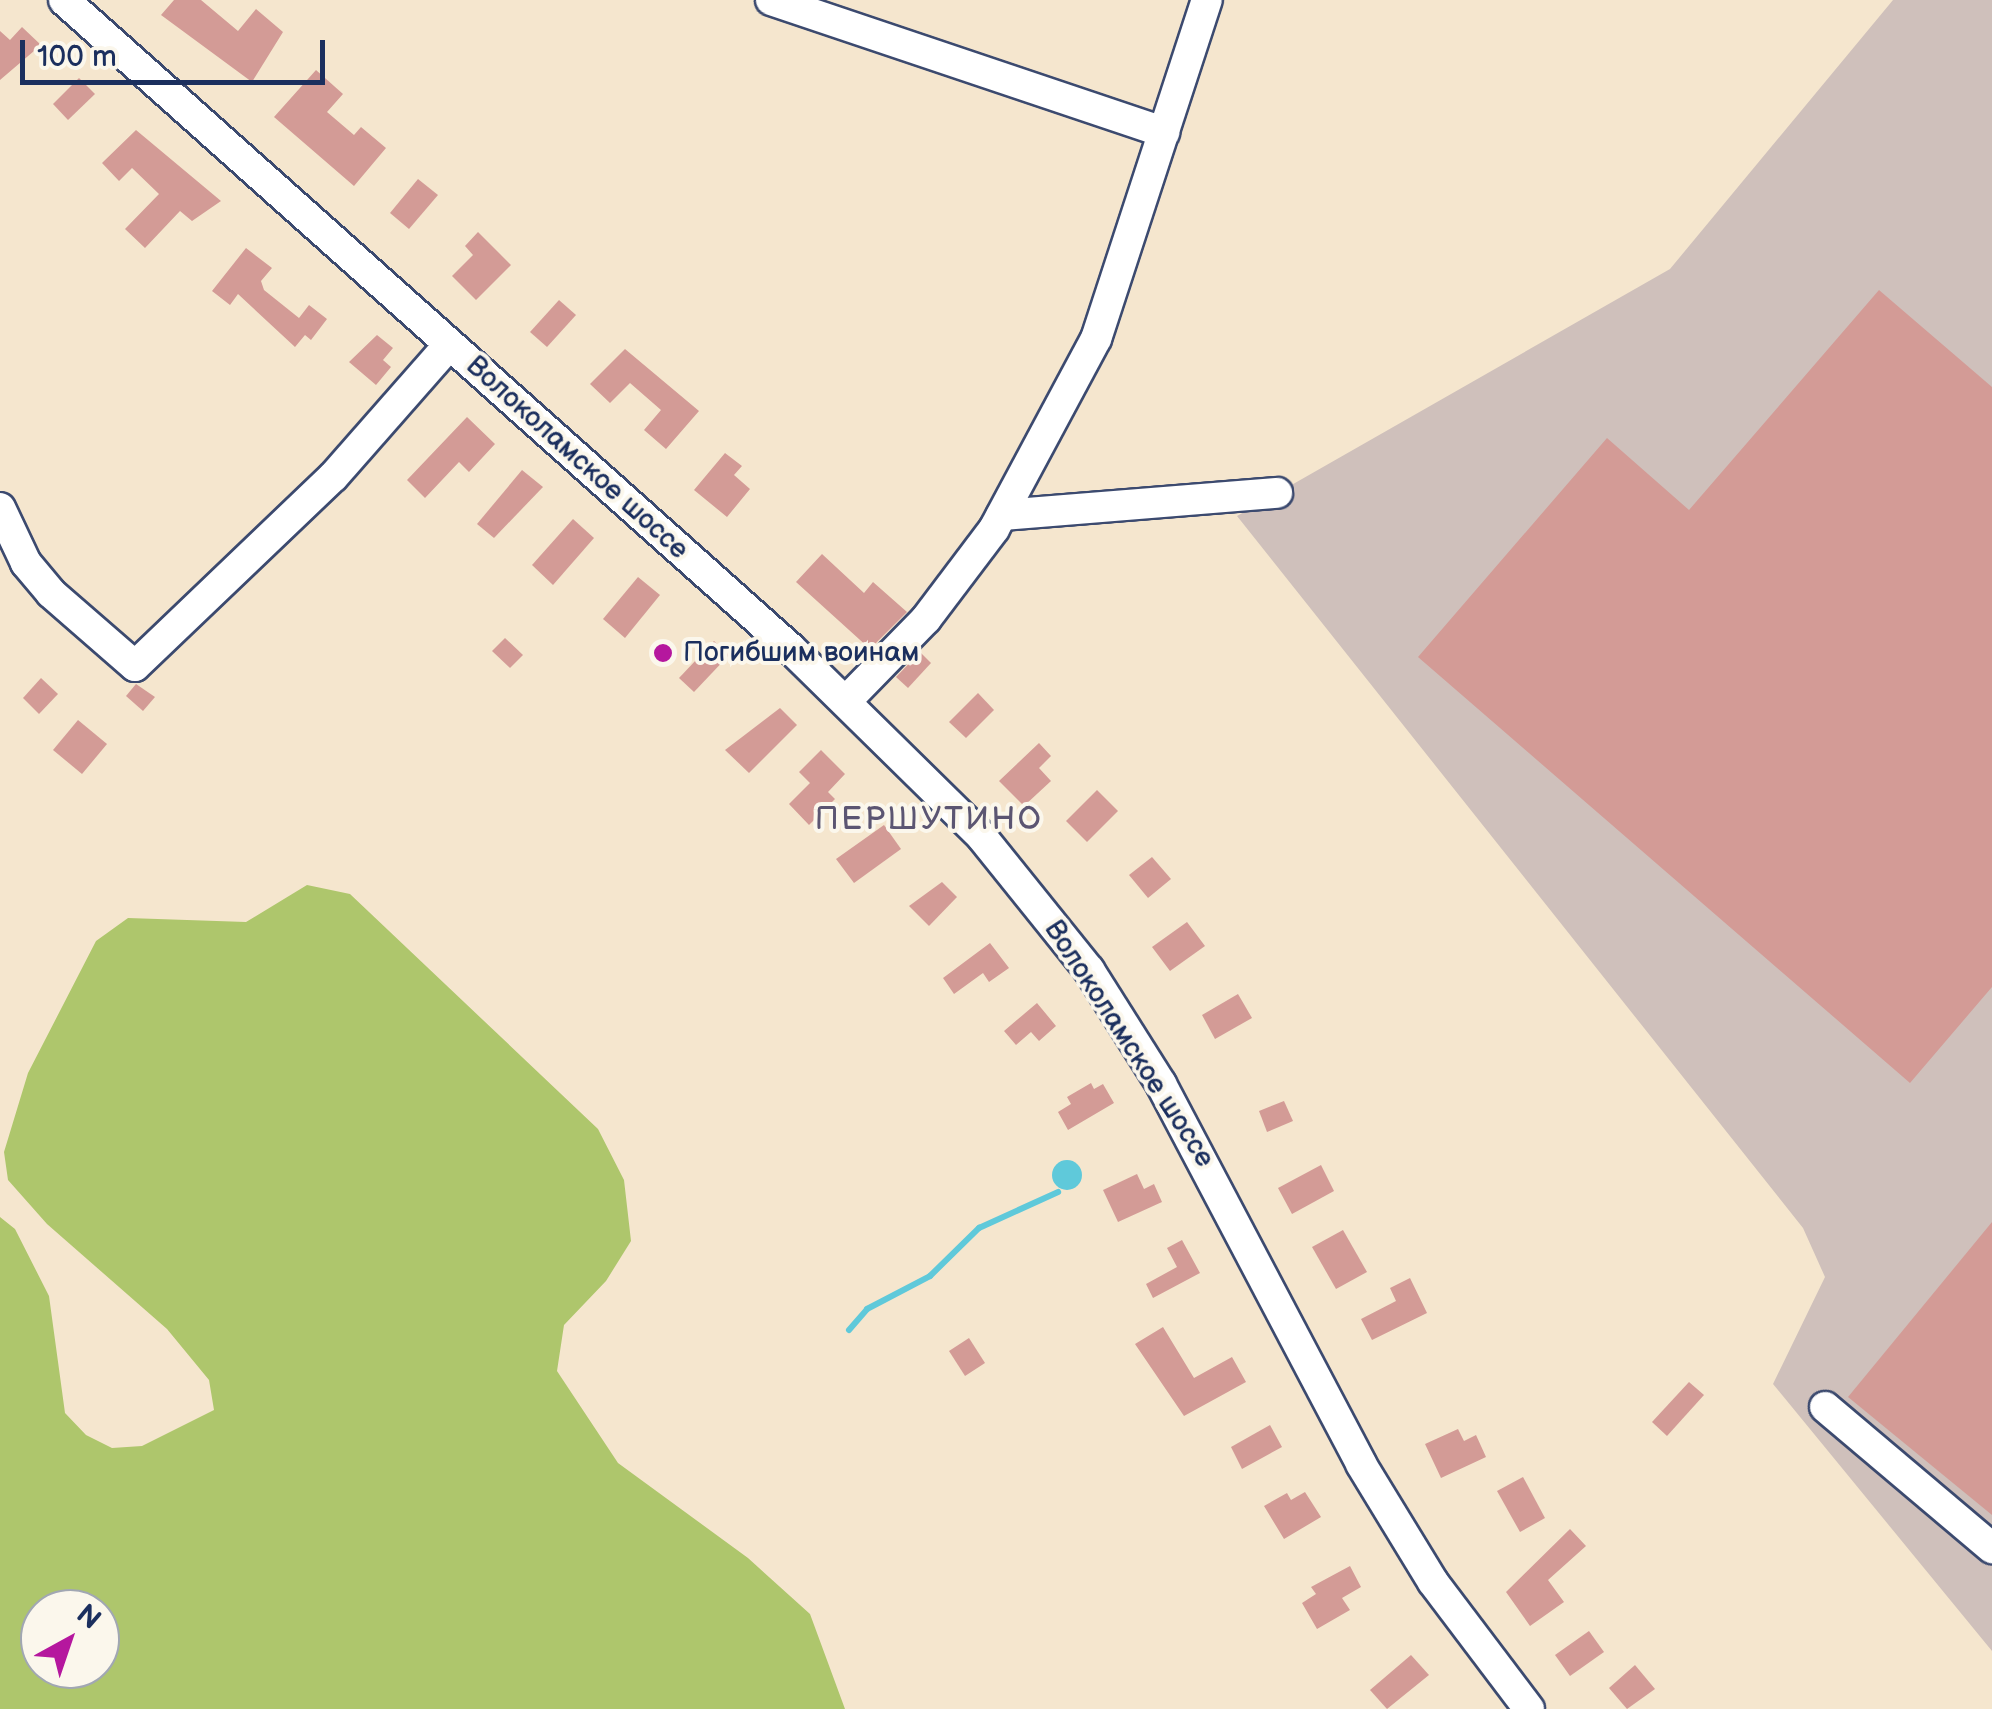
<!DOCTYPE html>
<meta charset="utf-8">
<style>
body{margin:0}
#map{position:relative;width:1992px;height:1709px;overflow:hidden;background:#f5e6ce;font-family:"Balsamiq Sans",sans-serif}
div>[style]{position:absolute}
.industrial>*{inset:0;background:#cfc0bb}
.green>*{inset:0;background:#aec66c}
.water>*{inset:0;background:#5fc9da}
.round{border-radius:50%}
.stream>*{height:6px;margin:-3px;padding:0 3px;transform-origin:3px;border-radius:3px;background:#5fc9da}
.building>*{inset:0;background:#d39b96}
.roads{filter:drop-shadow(2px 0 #3c4a6f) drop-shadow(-2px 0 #3c4a6f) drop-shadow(0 2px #3c4a6f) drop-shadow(0 -2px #3c4a6f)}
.minor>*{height:30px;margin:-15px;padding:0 15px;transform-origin:15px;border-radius:15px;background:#fff}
.dots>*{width:28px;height:28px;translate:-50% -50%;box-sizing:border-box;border:5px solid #fbf7ec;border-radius:50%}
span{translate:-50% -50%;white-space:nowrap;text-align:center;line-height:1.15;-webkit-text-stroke:8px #fbf7ec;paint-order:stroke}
.street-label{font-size:28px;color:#1b2f5e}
.poi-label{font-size:28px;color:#1b2f5e}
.left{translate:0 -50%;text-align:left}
.quarter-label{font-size:32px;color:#5b5572;letter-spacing:2.5px}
.north{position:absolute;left:20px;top:1589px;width:100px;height:100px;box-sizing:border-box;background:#fbf7ec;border:2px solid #a1a7b3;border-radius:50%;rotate:40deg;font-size:28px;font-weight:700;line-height:40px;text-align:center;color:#1b2f5e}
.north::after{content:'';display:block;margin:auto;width:35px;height:45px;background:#b5179e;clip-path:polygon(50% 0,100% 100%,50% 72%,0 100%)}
.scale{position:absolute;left:20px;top:40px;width:305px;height:45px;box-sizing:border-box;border:5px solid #1b2f5e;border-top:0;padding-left:12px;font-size:30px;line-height:35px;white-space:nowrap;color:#1b2f5e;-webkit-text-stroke:8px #fbf7ec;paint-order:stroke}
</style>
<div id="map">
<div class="industrial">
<div style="clip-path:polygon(1893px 0,1992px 0,1992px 1651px,1773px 1384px,1825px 1277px,1803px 1228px,1237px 516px,1670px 269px)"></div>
</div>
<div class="green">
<div style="clip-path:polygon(evenodd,307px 885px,350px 894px,598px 1129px,624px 1180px,631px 1241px,606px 1281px,564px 1325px,557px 1371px,618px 1463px,748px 1558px,810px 1614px,845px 1709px,0 1709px,0 1217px,15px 1229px,49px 1296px,65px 1413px,86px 1435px,112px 1448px,142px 1446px,214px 1410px,209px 1380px,167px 1329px,47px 1224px,8px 1180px,4px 1152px,28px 1073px,96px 941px,128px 918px,246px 922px,307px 885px,40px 1609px,100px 1609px,100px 1669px,40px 1669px,40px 1609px)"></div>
</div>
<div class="water">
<div class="round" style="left:1052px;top:1160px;width:30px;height:30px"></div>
</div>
<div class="stream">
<div style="left:849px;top:1330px;width:28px;rotate:-49deg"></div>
<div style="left:867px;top:1309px;width:71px;rotate:-27.6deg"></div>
<div style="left:930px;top:1276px;width:69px;rotate:-44.4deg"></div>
<div style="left:979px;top:1228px;width:87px;rotate:-24.5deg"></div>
</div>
<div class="building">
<div style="clip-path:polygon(174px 0,201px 0,238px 31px,256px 9px,283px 32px,252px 82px,161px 15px)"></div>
<div style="clip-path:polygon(22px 27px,41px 45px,0 80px,0 31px,10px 40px)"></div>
<div style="clip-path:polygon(316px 70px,343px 94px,327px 112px,354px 135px,361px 127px,386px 148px,354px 186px,274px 117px)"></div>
<div style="clip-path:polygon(79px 78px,95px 94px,68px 120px,53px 104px)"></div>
<div style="clip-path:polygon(136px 130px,221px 201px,192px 221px,180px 211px,145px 248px,125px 229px,159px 194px,132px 168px,119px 181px,102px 163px)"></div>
<div style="clip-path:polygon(418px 179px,438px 195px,409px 229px,390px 213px)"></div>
<div style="clip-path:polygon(478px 232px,511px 265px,476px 300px,452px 276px,473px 255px,465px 246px)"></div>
<div style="clip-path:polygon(246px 248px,272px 268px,261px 281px,264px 290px,299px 318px,309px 305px,327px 319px,311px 340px,305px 335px,295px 347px,238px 294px,230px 305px,212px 291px)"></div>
<div style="clip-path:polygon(1879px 290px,1992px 387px,1992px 987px,1910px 1083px,1418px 657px,1607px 438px,1689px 510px)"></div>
<div style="clip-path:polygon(559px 300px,576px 315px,547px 347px,530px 332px)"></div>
<div style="clip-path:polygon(377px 335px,393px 348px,383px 360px,391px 367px,376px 385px,349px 362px)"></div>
<div style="clip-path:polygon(625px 349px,699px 411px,666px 449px,644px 430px,661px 410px,630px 383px,610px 403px,590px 384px)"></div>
<div style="clip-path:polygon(467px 417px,495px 444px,469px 472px,459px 462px,425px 498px,407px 480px)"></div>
<div style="clip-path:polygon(725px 453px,742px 466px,734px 475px,750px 489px,727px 517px,694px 490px)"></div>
<div style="clip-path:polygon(522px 470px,543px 487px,494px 538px,477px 524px)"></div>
<div style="clip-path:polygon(573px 519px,594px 538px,553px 585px,532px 565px)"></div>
<div style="clip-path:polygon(822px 554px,864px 593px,873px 582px,907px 612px,870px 649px,796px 582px)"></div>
<div style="clip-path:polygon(638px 577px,660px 595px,625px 638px,603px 619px)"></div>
<div style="clip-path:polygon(505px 638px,523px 655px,510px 668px,492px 651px)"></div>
<div style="clip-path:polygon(714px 641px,729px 655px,694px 692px,679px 678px)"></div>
<div style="clip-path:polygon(920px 652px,931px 663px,908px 688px,896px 677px)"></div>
<div style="clip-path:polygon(41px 678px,58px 694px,39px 714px,23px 698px)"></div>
<div style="clip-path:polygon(136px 684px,155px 697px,143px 711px,126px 696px)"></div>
<div style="clip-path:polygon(978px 693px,994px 710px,966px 738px,949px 722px)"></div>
<div style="clip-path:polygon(780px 708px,797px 725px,749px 773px,725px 750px)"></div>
<div style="clip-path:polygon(78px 720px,107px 744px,82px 774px,53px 750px)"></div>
<div style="clip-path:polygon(1039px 743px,1051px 756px,1039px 768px,1051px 781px,1024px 806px,999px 781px)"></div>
<div style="clip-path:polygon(821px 750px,845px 774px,828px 792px,835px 799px,809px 825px,789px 804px,810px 783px,799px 772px)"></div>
<div style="clip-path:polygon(1097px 790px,1118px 811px,1087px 842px,1066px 821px)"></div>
<div style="clip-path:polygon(884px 825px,901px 849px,854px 883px,836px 859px)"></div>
<div style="clip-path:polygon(1152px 857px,1171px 879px,1148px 898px,1129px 875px)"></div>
<div style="clip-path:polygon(942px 882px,957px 897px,929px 926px,909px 906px)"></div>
<div style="clip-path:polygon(1187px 922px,1205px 946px,1170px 971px,1152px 947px)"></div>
<div style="clip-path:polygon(990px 943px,1009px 968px,989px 982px,983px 973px,954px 994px,943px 978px)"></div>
<div style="clip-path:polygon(1238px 994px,1252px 1018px,1215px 1039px,1202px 1015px)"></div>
<div style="clip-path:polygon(1037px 1003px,1056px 1026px,1039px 1041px,1031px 1032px,1016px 1045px,1004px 1031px)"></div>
<div style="clip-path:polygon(1091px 1083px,1094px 1089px,1103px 1084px,1114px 1103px,1068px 1130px,1058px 1112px,1071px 1104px,1067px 1097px)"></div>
<div style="clip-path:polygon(1284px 1101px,1293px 1121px,1267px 1132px,1259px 1111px)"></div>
<div style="clip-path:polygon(1321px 1165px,1334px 1191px,1292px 1214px,1278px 1188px)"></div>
<div style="clip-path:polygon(1137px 1174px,1144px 1189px,1154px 1184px,1162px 1202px,1118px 1222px,1103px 1190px)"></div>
<div style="clip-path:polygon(1992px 1222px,1992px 1515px,1848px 1397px)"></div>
<div style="clip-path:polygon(1343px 1230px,1367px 1272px,1336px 1289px,1312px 1247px)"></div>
<div style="clip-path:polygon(1182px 1240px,1200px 1273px,1153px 1298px,1146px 1284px,1177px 1267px,1167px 1248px)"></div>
<div style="clip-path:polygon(1410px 1278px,1427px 1313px,1372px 1340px,1361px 1319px,1396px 1301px,1390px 1288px)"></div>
<div style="clip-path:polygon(1163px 1327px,1194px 1378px,1232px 1357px,1246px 1382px,1184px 1416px,1135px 1344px)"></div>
<div style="clip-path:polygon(969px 1338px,985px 1363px,965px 1376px,949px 1351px)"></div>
<div style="clip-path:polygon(1689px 1382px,1704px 1395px,1667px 1436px,1652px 1422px)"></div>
<div style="clip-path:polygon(1270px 1425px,1282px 1447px,1242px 1469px,1231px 1447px)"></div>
<div style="clip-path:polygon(1458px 1429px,1464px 1441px,1476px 1435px,1486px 1457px,1441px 1478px,1425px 1444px)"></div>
<div style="clip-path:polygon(1523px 1477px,1545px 1518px,1520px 1532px,1497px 1491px)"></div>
<div style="clip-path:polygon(1305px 1492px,1321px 1517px,1284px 1539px,1264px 1506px,1287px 1493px,1291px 1500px)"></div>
<div style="clip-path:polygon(1570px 1529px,1586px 1546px,1548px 1580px,1564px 1602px,1530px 1626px,1506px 1592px)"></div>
<div style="clip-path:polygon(1350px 1566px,1361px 1587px,1342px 1598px,1350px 1610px,1317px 1629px,1302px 1603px,1316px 1594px,1311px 1587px)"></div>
<div style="clip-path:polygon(1589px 1631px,1604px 1652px,1570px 1676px,1555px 1655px)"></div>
<div style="clip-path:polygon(1411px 1655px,1429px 1675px,1387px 1709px,1370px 1690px)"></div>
<div style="clip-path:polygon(1635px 1665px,1655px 1689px,1627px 1709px,1609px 1688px)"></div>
</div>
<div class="roads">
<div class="minor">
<div style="left:64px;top:0;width:973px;rotate:41.75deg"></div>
<div style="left:790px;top:648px;width:269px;rotate:44.5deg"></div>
<div style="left:982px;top:837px;width:171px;rotate:51.2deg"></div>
<div style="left:1089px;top:970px;width:135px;rotate:57.7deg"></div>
<div style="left:1161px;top:1084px;width:429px;rotate:62.2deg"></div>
<div style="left:1361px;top:1464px;width:138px;rotate:58.6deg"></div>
<div style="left:1433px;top:1582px;width:159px;rotate:52.9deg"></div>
<div style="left:771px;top:0;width:415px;rotate:18.6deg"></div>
<div style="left:0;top:508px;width:61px;rotate:64.7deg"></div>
<div style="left:26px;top:563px;width:39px;rotate:50deg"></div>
<div style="left:51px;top:593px;width:111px;rotate:41deg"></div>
<div style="left:135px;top:666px;width:274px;rotate:-43.7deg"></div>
<div style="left:333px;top:477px;width:176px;rotate:-48.7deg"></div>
<div style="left:1002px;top:515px;width:276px;rotate:-4.6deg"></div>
<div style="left:847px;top:700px;width:113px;rotate:-45.7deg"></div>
<div style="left:926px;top:619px;width:113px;rotate:-52.9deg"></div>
<div style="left:994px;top:529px;width:216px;rotate:-61.8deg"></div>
<div style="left:1096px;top:339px;width:357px;rotate:-71.9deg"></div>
<div style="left:1825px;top:1407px;width:219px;rotate:40.2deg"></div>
</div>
</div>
<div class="dots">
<div style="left:663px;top:653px;background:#b5179e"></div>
</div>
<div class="street-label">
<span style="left:577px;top:458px;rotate:42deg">Волоколамское шоссе</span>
<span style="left:1129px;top:1044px;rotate:57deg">Волоколамское шоссе</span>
</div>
<div class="poi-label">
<span class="left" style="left:683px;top:653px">Погибшим воинам</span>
</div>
<div class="quarter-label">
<span style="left:929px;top:820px">ПЕРШУТИНО</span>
</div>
<div class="north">N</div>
<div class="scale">100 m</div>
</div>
